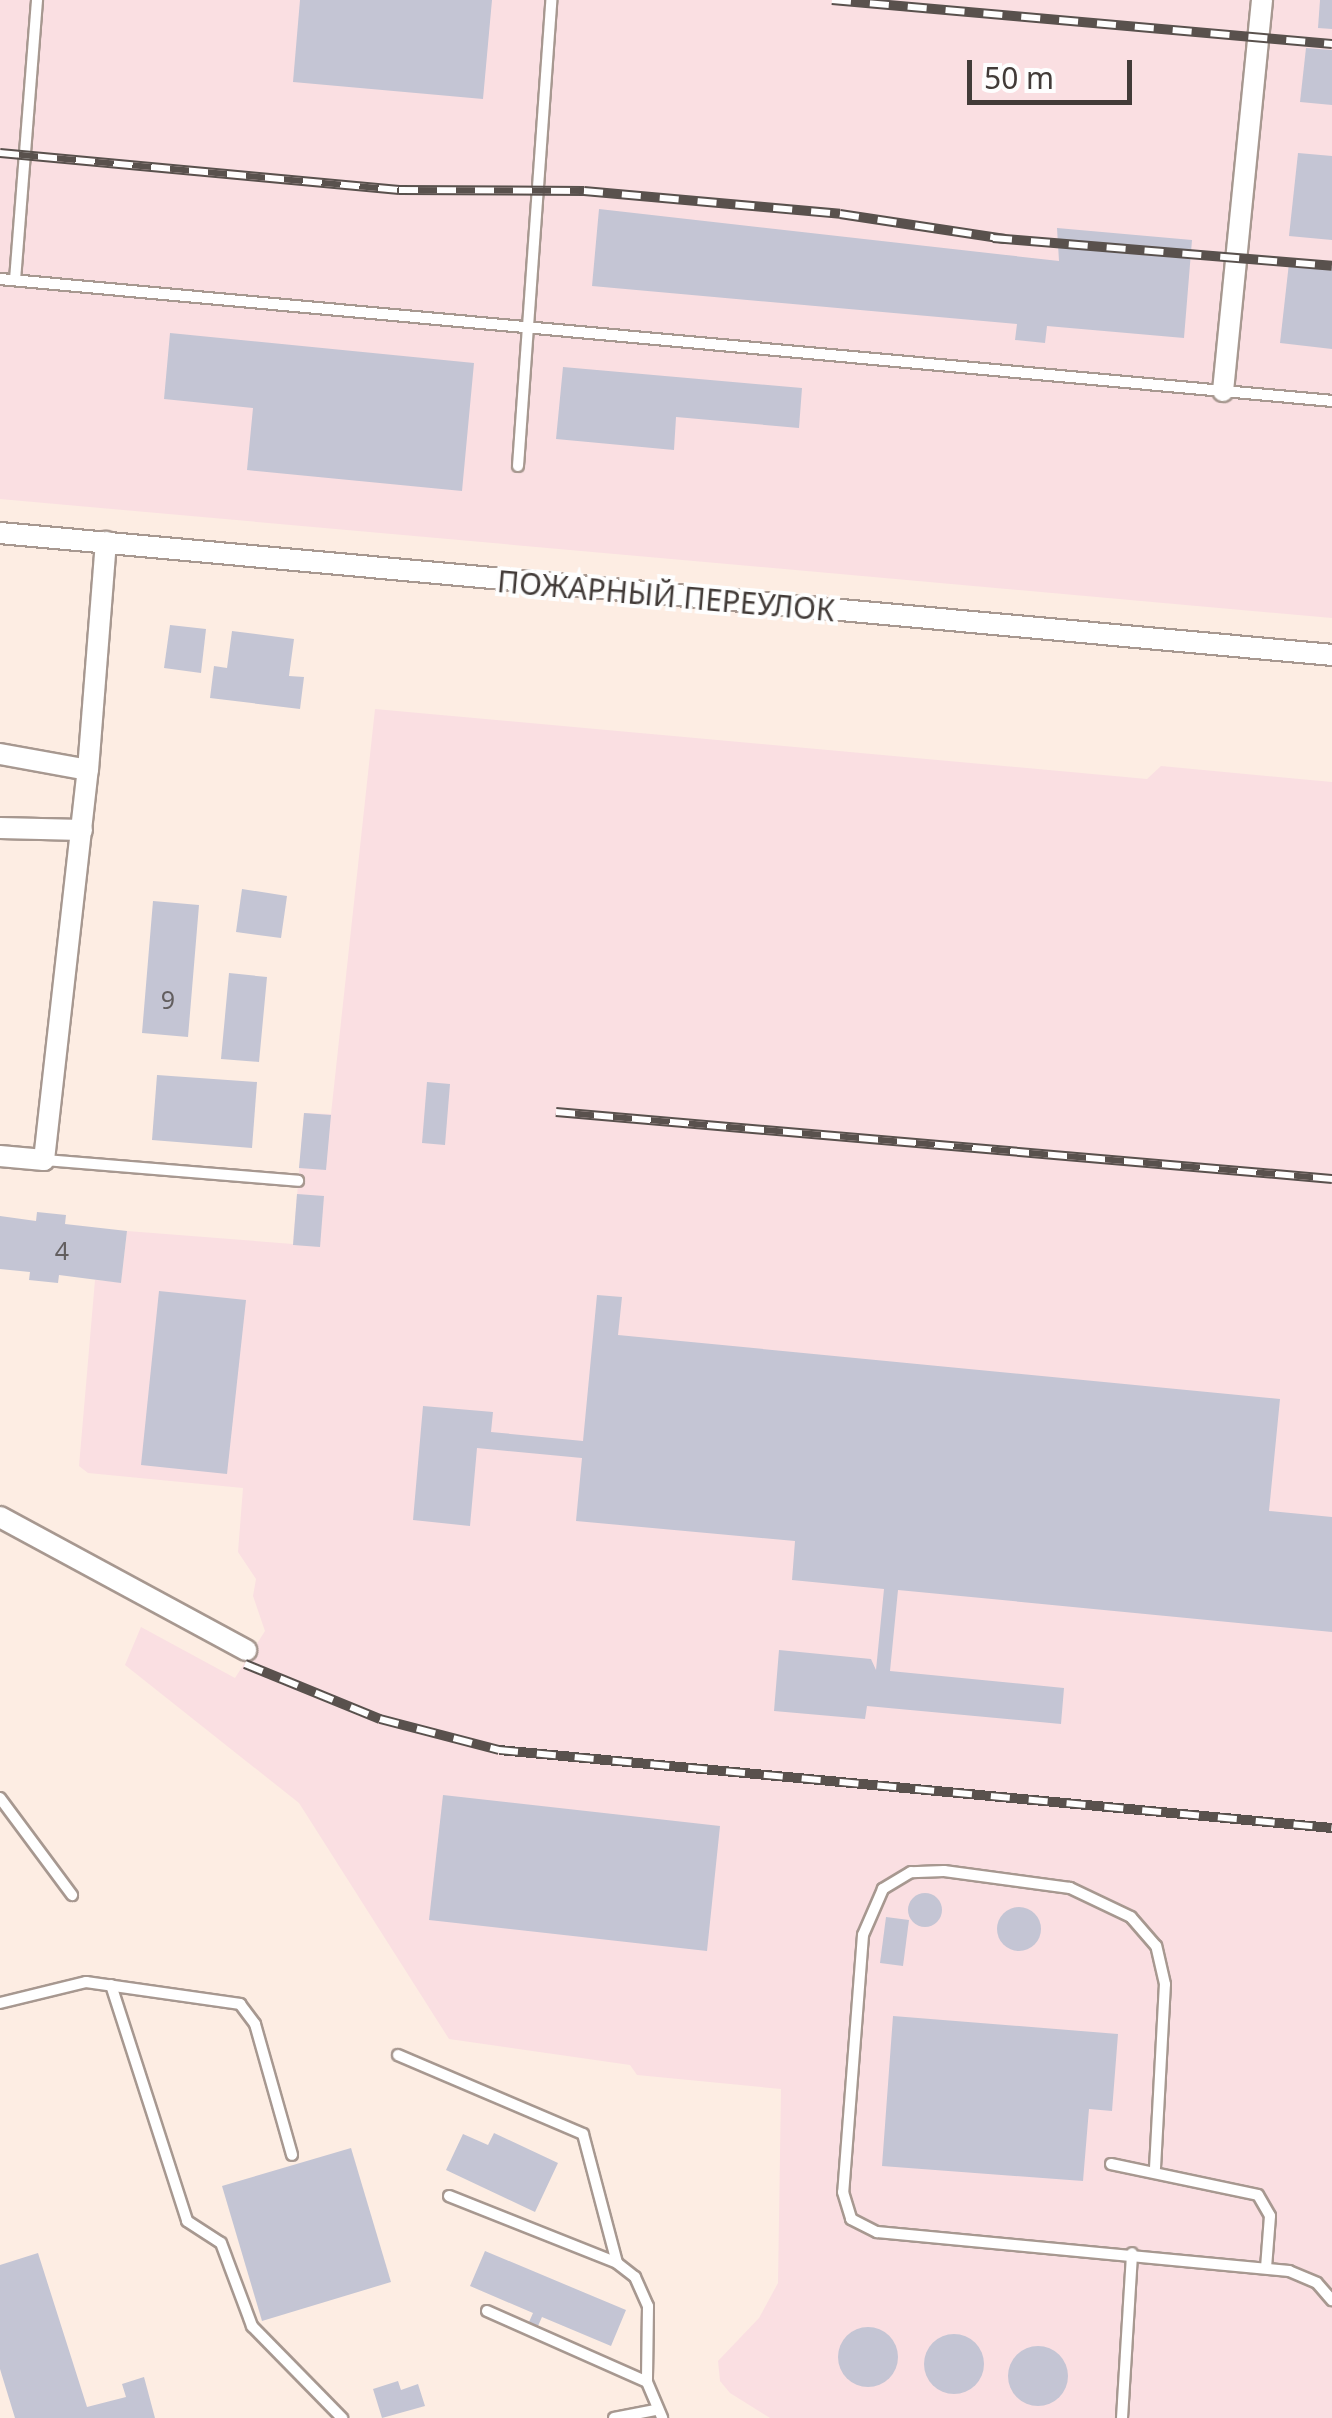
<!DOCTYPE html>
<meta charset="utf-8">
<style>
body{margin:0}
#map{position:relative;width:1332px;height:2418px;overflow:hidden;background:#fdede3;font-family:"Noto Sans",sans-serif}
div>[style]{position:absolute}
.industrial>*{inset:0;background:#fadfe2}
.building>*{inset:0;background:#c4c5d4}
.round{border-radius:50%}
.roads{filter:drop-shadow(2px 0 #a79890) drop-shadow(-2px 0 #a79890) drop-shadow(0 2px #a79890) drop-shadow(0 -2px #a79890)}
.service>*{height:10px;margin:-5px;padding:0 5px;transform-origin:5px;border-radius:5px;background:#fff}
.minor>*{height:20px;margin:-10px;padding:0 10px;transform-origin:10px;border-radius:10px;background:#fff}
.rail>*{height:10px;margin-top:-5px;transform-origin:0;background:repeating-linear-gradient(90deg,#fefefe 0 19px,#59514d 0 38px);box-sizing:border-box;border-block:2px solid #59514d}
span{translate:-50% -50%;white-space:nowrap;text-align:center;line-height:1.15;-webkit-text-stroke:8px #fefefe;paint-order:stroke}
.number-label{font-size:25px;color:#625e5f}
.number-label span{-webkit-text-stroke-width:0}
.street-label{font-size:30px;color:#423b38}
.scale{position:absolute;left:967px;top:60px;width:165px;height:45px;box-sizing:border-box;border:5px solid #423b38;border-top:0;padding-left:12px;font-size:30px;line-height:35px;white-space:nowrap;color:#423b38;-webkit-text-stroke:8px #fefefe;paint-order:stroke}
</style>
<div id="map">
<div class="industrial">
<div style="clip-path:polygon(0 0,1332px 0,1332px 618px,0 499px)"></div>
<div style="clip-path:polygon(375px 709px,1147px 779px,1161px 766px,1332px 782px,1332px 2418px,770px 2418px,730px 2393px,720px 2381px,718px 2361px,759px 2318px,778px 2283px,781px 2089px,637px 2075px,630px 2065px,449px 2039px,299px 1803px,125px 1665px,141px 1627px,235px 1678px,265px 1631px,253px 1596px,256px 1579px,238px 1552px,243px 1488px,88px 1473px,79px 1466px,95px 1280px,121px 1282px,127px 1231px,293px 1244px,304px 1113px,331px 1114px)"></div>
</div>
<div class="building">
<div style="clip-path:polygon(300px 0,492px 0,483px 99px,293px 82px)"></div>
<div style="clip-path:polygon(1320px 0,1332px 0,1332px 29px,1318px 28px)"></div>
<div style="clip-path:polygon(1306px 48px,1332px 50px,1332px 105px,1300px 102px)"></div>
<div style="clip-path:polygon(1298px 153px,1332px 156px,1332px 240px,1289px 236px)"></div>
<div style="clip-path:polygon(599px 209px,1059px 261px,1057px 228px,1192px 240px,1184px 338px,1047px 326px,1045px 343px,1015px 340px,1017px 324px,592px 286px)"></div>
<div style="clip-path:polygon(1289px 263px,1332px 267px,1332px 349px,1280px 343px)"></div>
<div style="clip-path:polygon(170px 333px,474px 363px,462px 491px,247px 470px,253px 408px,164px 399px)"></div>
<div style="clip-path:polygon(563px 367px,802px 388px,799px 428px,676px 417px,674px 450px,556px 439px)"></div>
<div style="clip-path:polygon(170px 625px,206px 629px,201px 673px,164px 668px)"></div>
<div style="clip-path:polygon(232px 631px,294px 639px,289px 676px,304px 677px,300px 709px,210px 698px,214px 666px,227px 668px)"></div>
<div style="clip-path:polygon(242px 889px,287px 896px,281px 938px,236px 932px)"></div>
<div style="clip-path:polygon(153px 901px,199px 905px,188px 1037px,142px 1033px)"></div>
<div style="clip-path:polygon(229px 973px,267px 977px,259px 1062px,221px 1059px)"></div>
<div style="clip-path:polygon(157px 1075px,257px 1082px,252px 1148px,152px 1140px)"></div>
<div style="clip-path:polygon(427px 1082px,450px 1084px,445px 1145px,422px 1143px)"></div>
<div style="clip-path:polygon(304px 1113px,331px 1115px,326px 1170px,299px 1168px)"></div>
<div style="clip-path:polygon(297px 1194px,324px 1196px,320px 1247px,293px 1245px)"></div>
<div style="clip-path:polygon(37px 1212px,66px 1215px,65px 1224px,127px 1231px,121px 1283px,59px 1275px,58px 1283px,29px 1280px,30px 1272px,0 1269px,0 1216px,36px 1221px)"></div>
<div style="clip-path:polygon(159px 1291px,246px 1300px,227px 1474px,141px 1465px)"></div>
<div style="clip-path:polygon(597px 1295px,622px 1297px,618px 1335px,1280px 1399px,1269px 1511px,1332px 1517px,1332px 1632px,898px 1590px,890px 1671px,1064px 1688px,1061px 1724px,867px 1706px,865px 1719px,774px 1711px,779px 1650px,871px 1659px,876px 1670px,884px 1589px,792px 1580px,795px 1541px,576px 1521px,582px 1458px,477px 1448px,470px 1526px,413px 1520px,423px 1406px,493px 1412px,491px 1432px,583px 1441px)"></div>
<div style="clip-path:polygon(443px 1795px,720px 1826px,707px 1951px,429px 1920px)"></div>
<div class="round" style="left:908px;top:1893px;width:34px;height:34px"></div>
<div class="round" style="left:997px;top:1907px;width:44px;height:44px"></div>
<div style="clip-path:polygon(886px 1917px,909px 1920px,903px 1966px,880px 1963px)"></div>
<div style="clip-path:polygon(893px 2016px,1118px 2034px,1112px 2111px,1089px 2109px,1083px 2181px,882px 2166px)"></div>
<div style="clip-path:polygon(494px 2133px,558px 2163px,535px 2212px,446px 2170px,463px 2134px,488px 2145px)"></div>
<div style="clip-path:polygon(351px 2148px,391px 2282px,262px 2321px,222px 2186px)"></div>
<div style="clip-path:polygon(485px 2251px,626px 2310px,611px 2346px,542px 2317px,538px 2326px,529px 2322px,533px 2313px,470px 2286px)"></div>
<div style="clip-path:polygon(38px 2253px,87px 2407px,126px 2397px,122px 2384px,144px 2377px,155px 2418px,15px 2418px,0 2369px,0 2265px)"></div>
<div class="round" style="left:838px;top:2327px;width:60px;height:60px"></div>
<div class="round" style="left:924px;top:2334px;width:60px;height:60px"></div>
<div class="round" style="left:1008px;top:2346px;width:60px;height:60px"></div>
<div style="clip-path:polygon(398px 2381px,401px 2390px,418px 2384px,425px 2406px,382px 2418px,373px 2389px)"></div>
</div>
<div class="roads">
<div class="service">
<div style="left:0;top:279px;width:1338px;rotate:5.23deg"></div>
<div style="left:15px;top:280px;width:281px;rotate:-85.5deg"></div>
<div style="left:518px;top:466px;width:467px;rotate:-85.9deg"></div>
<div style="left:45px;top:1160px;width:254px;rotate:4.7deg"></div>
<div style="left:0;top:1798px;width:121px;rotate:53.4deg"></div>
<div style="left:111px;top:1985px;width:248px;rotate:72.1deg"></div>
<div style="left:187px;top:2221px;width:40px;rotate:32.9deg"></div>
<div style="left:221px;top:2243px;width:89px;rotate:69.5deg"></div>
<div style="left:252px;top:2326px;width:129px;rotate:45.6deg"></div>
<div style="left:0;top:2003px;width:89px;rotate:-13.7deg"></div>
<div style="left:86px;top:1982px;width:156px;rotate:8.1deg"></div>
<div style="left:240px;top:2004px;width:25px;rotate:53deg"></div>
<div style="left:255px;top:2024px;width:136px;rotate:74.2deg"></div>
<div style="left:398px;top:2055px;width:201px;rotate:23.1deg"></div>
<div style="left:583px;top:2134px;width:133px;rotate:75.2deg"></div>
<div style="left:1111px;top:2164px;width:150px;rotate:11.9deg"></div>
<div style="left:1258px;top:2195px;width:24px;rotate:60deg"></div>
<div style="left:1270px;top:2216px;width:52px;rotate:94.4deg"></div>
<div style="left:1155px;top:2168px;width:184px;rotate:-86.9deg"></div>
<div style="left:1165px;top:1984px;width:39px;rotate:-103deg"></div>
<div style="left:1156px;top:1946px;width:38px;rotate:-131deg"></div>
<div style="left:1131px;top:1917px;width:68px;rotate:-154.6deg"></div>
<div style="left:1070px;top:1888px;width:127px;rotate:-172.3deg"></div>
<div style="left:944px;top:1871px;width:33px;rotate:178deg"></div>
<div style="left:911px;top:1872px;width:33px;rotate:149deg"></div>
<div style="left:883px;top:1889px;width:50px;rotate:113.5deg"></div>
<div style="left:863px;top:1935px;width:258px;rotate:94.4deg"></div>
<div style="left:843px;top:2192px;width:28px;rotate:73deg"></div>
<div style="left:851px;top:2219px;width:29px;rotate:27deg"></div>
<div style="left:877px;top:2232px;width:414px;rotate:5.4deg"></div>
<div style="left:1289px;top:2271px;width:30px;rotate:23deg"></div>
<div style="left:1317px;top:2283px;width:23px;rotate:49deg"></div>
<div style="left:449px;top:2196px;width:181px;rotate:21.7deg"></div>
<div style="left:617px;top:2263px;width:23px;rotate:38deg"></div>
<div style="left:635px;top:2277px;width:32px;rotate:66deg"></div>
<div style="left:648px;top:2306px;width:76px;rotate:90.8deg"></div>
<div style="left:647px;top:2382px;width:39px;rotate:67deg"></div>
<div style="left:487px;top:2311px;width:175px;rotate:23.9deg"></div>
<div style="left:614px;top:2418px;width:42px;rotate:-11deg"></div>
<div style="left:1122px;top:2418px;width:165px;rotate:-86.5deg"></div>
</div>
<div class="minor">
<div style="left:1223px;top:391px;width:393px;rotate:-84.3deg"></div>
<div style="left:0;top:533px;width:1338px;rotate:5.23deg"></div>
<div style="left:0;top:754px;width:89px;rotate:10.3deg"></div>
<div style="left:0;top:828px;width:82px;rotate:1.4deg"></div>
<div style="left:0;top:1156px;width:44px;rotate:5.2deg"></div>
<div style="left:44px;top:1160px;width:392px;rotate:-83.6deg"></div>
<div style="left:88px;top:770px;width:229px;rotate:-85.5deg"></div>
<div style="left:0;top:1517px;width:280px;rotate:28.4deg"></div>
</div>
</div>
<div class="rail">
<div style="left:832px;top:0;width:502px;rotate:5.03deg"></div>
<div style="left:0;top:153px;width:401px;rotate:5.3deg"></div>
<div style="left:399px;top:190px;width:185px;rotate:0.3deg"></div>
<div style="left:584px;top:191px;width:257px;rotate:5.1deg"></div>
<div style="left:840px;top:214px;width:167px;rotate:8.6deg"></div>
<div style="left:993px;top:238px;width:340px;rotate:4.7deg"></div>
<div style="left:556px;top:1112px;width:779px;rotate:4.93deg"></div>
<div style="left:245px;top:1664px;width:146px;rotate:22.2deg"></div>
<div style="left:380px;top:1719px;width:123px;rotate:14.6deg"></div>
<div style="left:499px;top:1750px;width:837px;rotate:5.35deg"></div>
</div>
<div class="number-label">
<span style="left:168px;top:999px">9</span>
<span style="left:62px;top:1250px">4</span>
</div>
<div class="street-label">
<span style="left:666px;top:596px;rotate:5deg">ПОЖАРНЫЙ ПЕРЕУЛОК</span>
</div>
<div class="scale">50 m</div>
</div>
